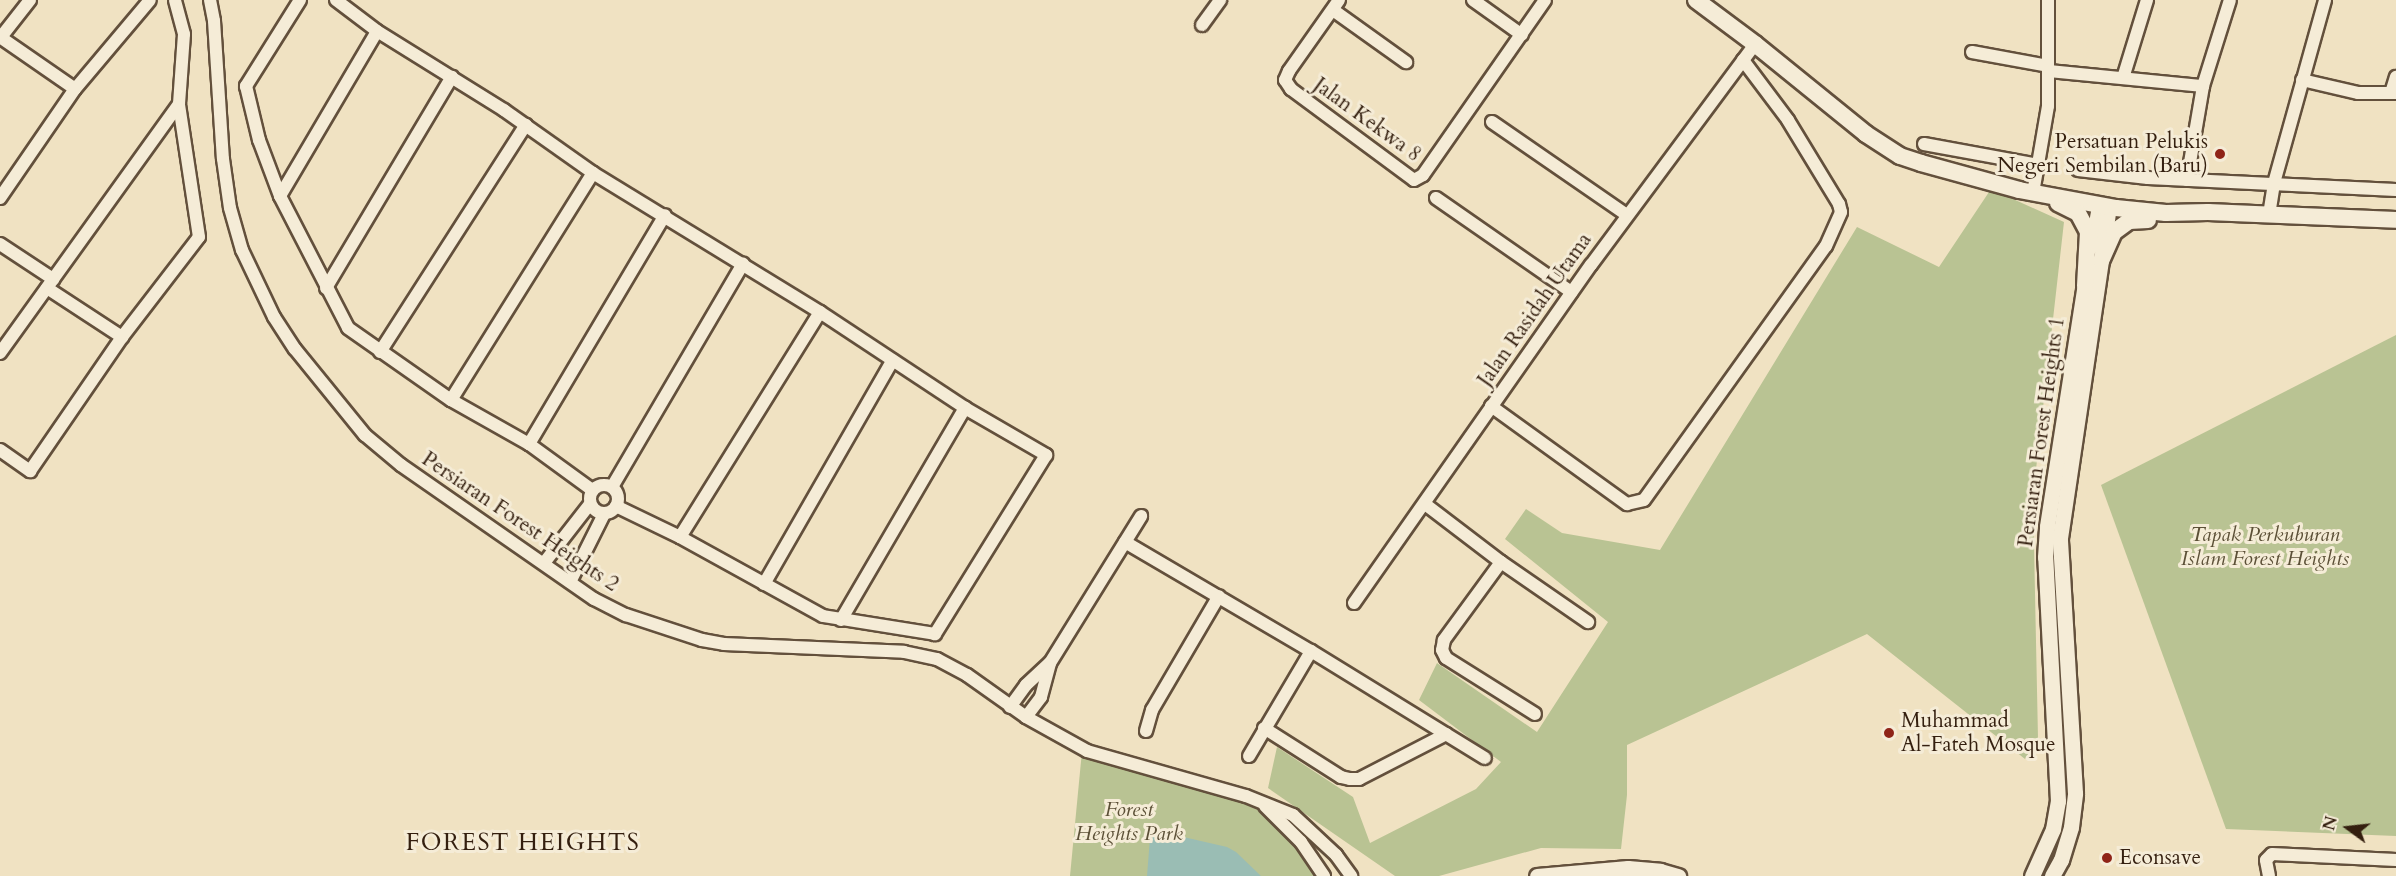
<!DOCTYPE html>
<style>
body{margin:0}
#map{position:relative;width:2396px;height:876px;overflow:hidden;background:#f0e2c2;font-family:Cardo,serif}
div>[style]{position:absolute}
.green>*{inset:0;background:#b9c393}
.water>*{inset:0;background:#9abdb4}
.roads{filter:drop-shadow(2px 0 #63503c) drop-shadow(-2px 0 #63503c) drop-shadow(0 2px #63503c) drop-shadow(0 -2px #63503c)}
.minor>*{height:12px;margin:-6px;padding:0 6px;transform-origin:6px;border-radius:6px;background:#f5ecd7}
.minor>.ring{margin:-6px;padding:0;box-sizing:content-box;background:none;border:12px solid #f5ecd7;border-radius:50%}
.tertiary>*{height:15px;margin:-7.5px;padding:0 7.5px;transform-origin:7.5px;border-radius:7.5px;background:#f5ecd7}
.secondary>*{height:16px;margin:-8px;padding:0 8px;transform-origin:8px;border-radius:8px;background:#f5ecd7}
.dots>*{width:16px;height:16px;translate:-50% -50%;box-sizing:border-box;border:3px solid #f5ecd7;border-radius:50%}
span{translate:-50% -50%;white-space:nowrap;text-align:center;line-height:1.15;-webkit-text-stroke:6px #f5ecd7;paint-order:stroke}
.street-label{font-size:21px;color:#341f0f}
.poi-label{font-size:21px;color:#341f0f}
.right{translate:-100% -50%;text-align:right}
.left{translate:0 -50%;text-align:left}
.park-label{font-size:21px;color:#5c5037;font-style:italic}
.quarter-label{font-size:24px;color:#341f0f;letter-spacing:1.5px}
.north{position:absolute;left:2318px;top:798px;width:60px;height:60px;-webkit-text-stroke:4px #f5ecd7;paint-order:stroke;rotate:285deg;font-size:16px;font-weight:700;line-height:24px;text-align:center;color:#341f0f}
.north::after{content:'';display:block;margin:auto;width:21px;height:27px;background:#341f0f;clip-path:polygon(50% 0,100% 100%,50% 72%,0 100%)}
</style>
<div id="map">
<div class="green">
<div style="clip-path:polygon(1991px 189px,2064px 222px,2033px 496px,2038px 738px,2025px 759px,1867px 634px,1627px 745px,1627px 795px,1621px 849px,1541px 848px,1439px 876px,1395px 876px,1268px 788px,1277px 747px,1353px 797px,1370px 843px,1476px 789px,1501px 762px,1419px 700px,1437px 663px,1537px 732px,1608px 622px,1505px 539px,1526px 509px,1562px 533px,1660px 550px,1857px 227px,1939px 267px)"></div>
<div style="clip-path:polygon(2396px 335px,2396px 836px,2226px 829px,2101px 485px)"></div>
<div style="clip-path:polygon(1082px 751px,1259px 808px,1296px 845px,1317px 876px,1070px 876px)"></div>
</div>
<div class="water">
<div style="clip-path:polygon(1166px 833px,1227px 847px,1236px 852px,1261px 876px,1147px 876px,1150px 838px,1156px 834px)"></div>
</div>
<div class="roads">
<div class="minor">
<div style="left:210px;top:0;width:21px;rotate:79deg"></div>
<div style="left:214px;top:21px;width:138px;rotate:86.3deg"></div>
<div style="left:223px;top:159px;width:49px;rotate:81.9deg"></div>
<div style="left:230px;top:208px;width:44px;rotate:74.1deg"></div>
<div style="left:242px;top:250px;width:74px;rotate:64.5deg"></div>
<div style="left:274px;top:317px;width:38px;rotate:57deg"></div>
<div style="left:295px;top:349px;width:111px;rotate:50.9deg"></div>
<div style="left:365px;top:435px;width:47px;rotate:39.8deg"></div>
<div style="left:401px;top:465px;width:235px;rotate:34.8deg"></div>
<div style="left:594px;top:599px;width:36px;rotate:27deg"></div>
<div style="left:626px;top:615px;width:80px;rotate:18.2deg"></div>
<div style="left:702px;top:640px;width:22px;rotate:10deg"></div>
<div style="left:724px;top:644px;width:180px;rotate:2.5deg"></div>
<div style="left:904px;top:652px;width:34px;rotate:12deg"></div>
<div style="left:937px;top:659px;width:34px;rotate:28deg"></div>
<div style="left:967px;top:675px;width:72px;rotate:35.4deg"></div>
<div style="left:1026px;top:717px;width:70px;rotate:29.1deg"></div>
<div style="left:1087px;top:751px;width:165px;rotate:15.8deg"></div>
<div style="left:1246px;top:796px;width:51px;rotate:22deg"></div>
<div style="left:1293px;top:815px;width:59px;rotate:42.9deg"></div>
<div style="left:1336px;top:855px;width:26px;rotate:54deg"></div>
<div style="left:300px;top:0;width:102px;rotate:122.1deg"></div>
<div style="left:246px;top:86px;width:56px;rotate:76.5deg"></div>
<div style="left:259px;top:140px;width:60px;rotate:69.4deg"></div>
<div style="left:280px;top:196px;width:148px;rotate:62.7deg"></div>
<div style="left:348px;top:328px;width:126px;rotate:35deg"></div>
<div style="left:451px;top:400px;width:90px;rotate:29.4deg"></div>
<div style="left:529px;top:444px;width:78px;rotate:36.1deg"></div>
<div style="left:336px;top:0;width:51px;rotate:37.1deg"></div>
<div style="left:377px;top:31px;width:150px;rotate:31.9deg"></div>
<div style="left:504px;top:110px;width:109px;rotate:35.3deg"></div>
<div style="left:593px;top:173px;width:266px;rotate:31.5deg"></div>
<div style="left:820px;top:312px;width:174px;rotate:33.5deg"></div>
<div style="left:965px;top:408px;width:94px;rotate:30.1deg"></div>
<div style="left:1046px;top:455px;width:211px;rotate:121.8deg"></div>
<div style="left:935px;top:634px;width:113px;rotate:-170.9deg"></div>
<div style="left:823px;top:616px;width:163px;rotate:-151.1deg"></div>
<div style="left:680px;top:537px;width:71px;rotate:-154.2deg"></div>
<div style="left:1339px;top:0;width:87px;rotate:125.2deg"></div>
<div style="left:1289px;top:71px;width:10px;rotate:114deg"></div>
<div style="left:1285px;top:80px;width:11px;rotate:56deg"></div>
<div style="left:1291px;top:89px;width:153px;rotate:36.5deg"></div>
<div style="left:1414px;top:180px;width:10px;rotate:-29deg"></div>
<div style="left:1423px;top:175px;width:213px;rotate:-55.1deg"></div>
<div style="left:1473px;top:0;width:60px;rotate:35.5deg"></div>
<div style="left:1333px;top:10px;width:90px;rotate:35.5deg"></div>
<div style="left:1202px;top:25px;width:31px;rotate:-54deg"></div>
<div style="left:0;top:37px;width:91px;rotate:34.7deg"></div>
<div style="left:1px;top:37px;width:47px;rotate:-51.9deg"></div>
<div style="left:1972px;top:52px;width:77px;rotate:10.4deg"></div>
<div style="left:2049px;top:71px;width:155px;rotate:5.6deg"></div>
<div style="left:2123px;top:78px;width:82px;rotate:-72.9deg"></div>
<div style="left:2302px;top:80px;width:57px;rotate:13.1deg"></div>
<div style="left:2358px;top:93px;width:38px"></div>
<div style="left:2391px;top:93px;width:17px;rotate:-73deg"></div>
<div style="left:1492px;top:122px;width:164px;rotate:34.6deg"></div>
<div style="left:1924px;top:144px;width:116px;rotate:10.4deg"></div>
<div style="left:2078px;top:170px;width:70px;rotate:6.5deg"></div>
<div style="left:2148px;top:178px;width:248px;rotate:2.8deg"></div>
<div style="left:2187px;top:180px;width:95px;rotate:-80.3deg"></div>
<div style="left:2203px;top:86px;width:90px;rotate:-72.6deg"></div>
<div style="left:2033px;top:193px;width:88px;rotate:-80.2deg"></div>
<div style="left:2048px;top:106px;width:106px;rotate:-90deg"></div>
<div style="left:280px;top:196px;width:191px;rotate:-59.5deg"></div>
<div style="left:0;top:198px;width:132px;rotate:-55.5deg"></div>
<div style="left:75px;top:89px;width:116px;rotate:-49.9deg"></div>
<div style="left:1436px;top:198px;width:165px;rotate:34.8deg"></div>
<div style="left:2269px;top:215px;width:32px;rotate:-81deg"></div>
<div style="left:2274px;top:183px;width:190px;rotate:-74.4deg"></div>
<div style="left:0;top:244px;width:64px;rotate:33.4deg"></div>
<div style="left:47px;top:288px;width:90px;rotate:33.2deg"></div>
<div style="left:326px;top:288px;width:246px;rotate:-59.2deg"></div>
<div style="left:380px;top:352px;width:270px;rotate:-57.3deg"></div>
<div style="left:0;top:353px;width:307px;rotate:-54.3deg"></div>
<div style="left:179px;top:104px;width:70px;rotate:-85.9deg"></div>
<div style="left:184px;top:34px;width:35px;rotate:-105deg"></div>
<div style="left:451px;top:400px;width:268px;rotate:-58deg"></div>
<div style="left:1491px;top:406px;width:168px;rotate:35.8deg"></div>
<div style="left:1627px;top:504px;width:17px;rotate:-13deg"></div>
<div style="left:1644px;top:500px;width:312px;rotate:-54.4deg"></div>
<div style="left:1826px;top:246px;width:37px;rotate:-66deg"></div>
<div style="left:1841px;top:212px;width:8px;rotate:-104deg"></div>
<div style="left:1839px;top:204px;width:98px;rotate:-121.3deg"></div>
<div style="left:1788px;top:120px;width:75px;rotate:-126.9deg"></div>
<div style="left:529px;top:444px;width:266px;rotate:-59.3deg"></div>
<div style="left:0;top:450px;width:37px;rotate:35deg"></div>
<div style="left:30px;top:471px;width:163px;rotate:-55.5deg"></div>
<div style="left:122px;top:337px;width:126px;rotate:-52.4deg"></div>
<div style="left:199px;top:237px;width:134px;rotate:-98.6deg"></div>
<div class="ring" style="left:590px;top:485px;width:16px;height:16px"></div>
<div style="left:612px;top:487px;width:259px;rotate:-59.6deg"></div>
<div style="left:1425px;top:504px;width:96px;rotate:37.3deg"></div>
<div style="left:1501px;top:562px;width:106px;rotate:34.6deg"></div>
<div style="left:680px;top:537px;width:265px;rotate:-58.1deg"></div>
<div style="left:1125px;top:542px;width:216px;rotate:30.4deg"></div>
<div style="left:1311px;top:651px;width:204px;rotate:31.6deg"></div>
<div style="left:1501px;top:562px;width:97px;rotate:126.2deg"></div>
<div style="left:1444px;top:640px;width:10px;rotate:101deg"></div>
<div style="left:1442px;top:650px;width:9px;rotate:63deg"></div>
<div style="left:1446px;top:658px;width:105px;rotate:32.2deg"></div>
<div style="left:544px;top:563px;width:75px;rotate:-52.1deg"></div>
<div style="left:570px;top:582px;width:76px;rotate:-63.4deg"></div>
<div style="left:764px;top:584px;width:258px;rotate:-60.1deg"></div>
<div style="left:1354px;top:603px;width:413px;rotate:-55deg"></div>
<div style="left:1591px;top:265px;width:275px;rotate:-53.4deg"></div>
<div style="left:841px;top:620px;width:246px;rotate:-59.7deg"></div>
<div style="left:1010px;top:707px;width:27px;rotate:-54deg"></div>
<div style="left:1026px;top:685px;width:33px;rotate:-43deg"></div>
<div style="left:1050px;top:663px;width:173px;rotate:-58.2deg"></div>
<div style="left:1026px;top:717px;width:25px;rotate:-53deg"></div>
<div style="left:1041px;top:697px;width:34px;rotate:-75deg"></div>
<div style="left:1264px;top:728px;width:91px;rotate:32.5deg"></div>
<div style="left:1341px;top:777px;width:9px;rotate:13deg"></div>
<div style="left:1350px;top:779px;width:9px"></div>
<div style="left:1359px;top:779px;width:98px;rotate:-27.3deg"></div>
<div style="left:1146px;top:731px;width:22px;rotate:-74deg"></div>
<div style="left:1152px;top:710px;width:132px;rotate:-59.6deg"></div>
<div style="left:1249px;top:756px;width:122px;rotate:-59.4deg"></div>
<div style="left:1265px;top:806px;width:51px;rotate:45deg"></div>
<div style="left:1301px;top:842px;width:41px;rotate:55.9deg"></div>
<div style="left:2269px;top:876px;width:16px;rotate:-101deg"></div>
<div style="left:2266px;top:860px;width:8px;rotate:-45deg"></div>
<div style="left:2272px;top:854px;width:124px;rotate:2.8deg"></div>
</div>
<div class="tertiary">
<div style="left:2092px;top:246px;width:41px;rotate:-80.1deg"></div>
<div style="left:1537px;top:876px;width:91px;rotate:-5deg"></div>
<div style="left:1628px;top:868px;width:32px;rotate:5deg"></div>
<div style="left:1660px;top:871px;width:19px;rotate:16deg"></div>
<div style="left:2032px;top:876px;width:51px;rotate:-65.9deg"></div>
<div style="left:2053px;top:829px;width:28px;rotate:-80deg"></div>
<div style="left:2058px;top:801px;width:244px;rotate:-93deg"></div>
<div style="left:2045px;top:557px;width:31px;rotate:-86deg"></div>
<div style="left:2047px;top:526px;width:253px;rotate:-81.1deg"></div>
<div style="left:2052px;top:876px;width:18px;rotate:-61deg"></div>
<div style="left:2061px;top:860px;width:34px;rotate:-73deg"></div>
<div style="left:2071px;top:827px;width:34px;rotate:-83deg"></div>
<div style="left:2075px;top:793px;width:255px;rotate:-93.4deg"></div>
<div style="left:2060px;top:538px;width:335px;rotate:-81.6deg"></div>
</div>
<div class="secondary">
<div style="left:1696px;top:0;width:74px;rotate:36.7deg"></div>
<div style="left:1755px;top:44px;width:143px;rotate:39deg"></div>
<div style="left:1866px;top:134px;width:40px;rotate:32.9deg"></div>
<div style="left:1900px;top:156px;width:22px;rotate:18deg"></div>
<div style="left:1921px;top:163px;width:102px;rotate:15.4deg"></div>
<div style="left:2019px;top:190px;width:99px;rotate:10.5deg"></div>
<div style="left:2116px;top:208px;width:50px;rotate:5.7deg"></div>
<div style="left:2166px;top:213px;width:42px;rotate:-1.4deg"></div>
<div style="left:2208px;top:212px;width:188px;rotate:2.4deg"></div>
<div style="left:2058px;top:203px;width:22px;rotate:27deg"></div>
<div style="left:2078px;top:213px;width:21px;rotate:62deg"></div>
<div style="left:2088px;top:232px;width:54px;rotate:93.2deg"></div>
<div style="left:2101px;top:261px;width:32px;rotate:-66deg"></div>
<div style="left:2114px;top:232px;width:19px;rotate:-36deg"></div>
<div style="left:2129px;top:221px;width:19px;rotate:-3deg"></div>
</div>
</div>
<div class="dots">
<div style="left:2220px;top:154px;background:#8f2418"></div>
<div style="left:1889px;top:733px;background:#8f2418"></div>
<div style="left:2107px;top:858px;background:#8f2418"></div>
</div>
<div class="street-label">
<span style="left:1367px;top:120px;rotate:36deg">Jalan Kekwa 8</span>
<span style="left:1535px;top:310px;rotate:-55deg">Jalan Rasidah Utama</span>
<span style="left:2042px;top:432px;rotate:-82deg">Persiaran Forest Heights 1</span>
<span style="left:520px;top:522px;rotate:34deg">Persiaran Forest Heights 2</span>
</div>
<div class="poi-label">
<span class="right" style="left:2208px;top:154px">Persatuan Pelukis<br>Negeri Sembilan (Baru)</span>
<span class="left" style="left:1901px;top:733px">Muhammad<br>Al-Fateh Mosque</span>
<span class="left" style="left:2119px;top:858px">Econsave</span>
</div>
<div class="park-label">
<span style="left:2265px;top:547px">Tapak Perkuburan<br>Islam Forest Heights</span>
<span style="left:1129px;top:822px">Forest<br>Heights Park</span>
</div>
<div class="quarter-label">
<span style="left:523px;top:843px">FOREST HEIGHTS</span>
</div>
<div class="north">N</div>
</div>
